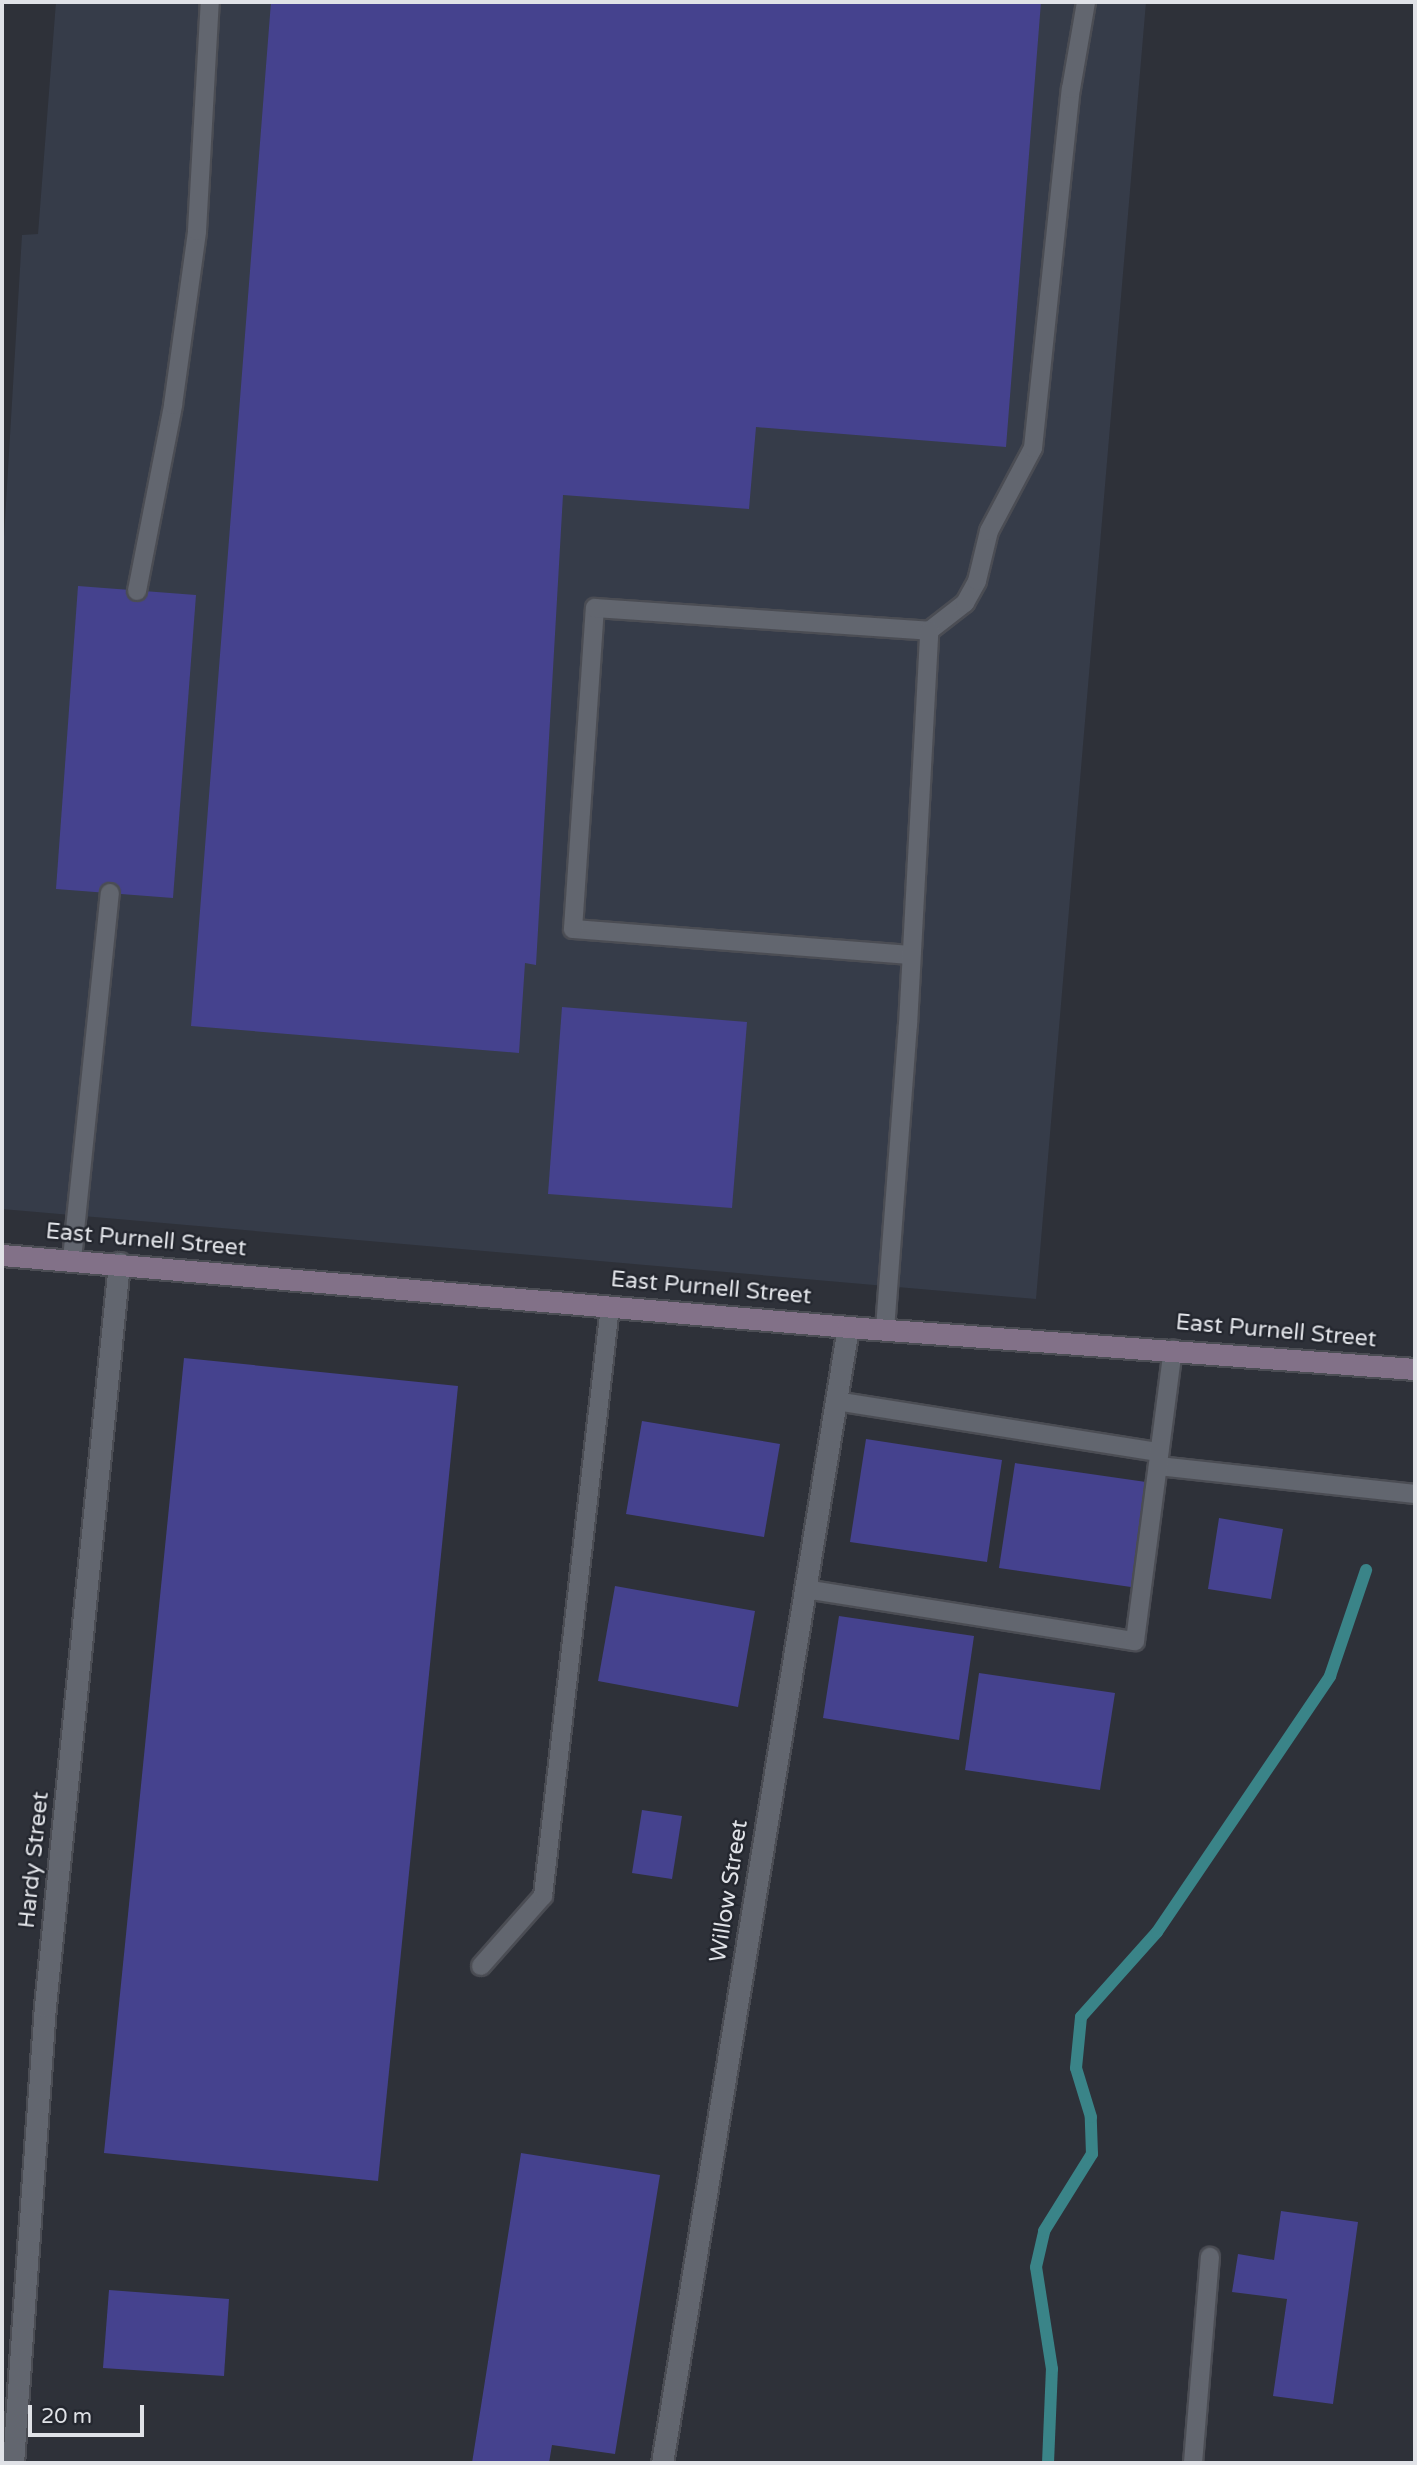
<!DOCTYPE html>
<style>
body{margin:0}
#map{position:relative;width:1417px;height:2465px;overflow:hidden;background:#2e3139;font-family:"Varela Round",sans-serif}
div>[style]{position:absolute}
.built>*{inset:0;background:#363c49}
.stream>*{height:12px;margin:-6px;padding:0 6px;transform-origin:6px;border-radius:6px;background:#3a8488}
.building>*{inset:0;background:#45428e}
.roads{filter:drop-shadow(2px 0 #4b4d54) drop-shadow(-2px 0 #4b4d54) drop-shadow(0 2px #4b4d54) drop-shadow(0 -2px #4b4d54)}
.lane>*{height:18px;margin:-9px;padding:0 9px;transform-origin:9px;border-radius:9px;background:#62666f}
.street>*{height:21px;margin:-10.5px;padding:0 10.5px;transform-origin:10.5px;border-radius:10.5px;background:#62666f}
.secondary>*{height:21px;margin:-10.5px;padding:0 10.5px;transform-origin:10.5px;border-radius:10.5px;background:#827188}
span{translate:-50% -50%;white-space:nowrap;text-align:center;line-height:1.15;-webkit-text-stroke:5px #24272f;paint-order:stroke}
.street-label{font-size:23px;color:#e0e2e7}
.frame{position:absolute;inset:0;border:4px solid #e0e2e7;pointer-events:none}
.scale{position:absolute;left:28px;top:2405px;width:116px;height:32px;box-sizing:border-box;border:4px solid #e0e2e7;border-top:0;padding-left:9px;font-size:21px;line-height:24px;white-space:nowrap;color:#e0e2e7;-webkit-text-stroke:5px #24272f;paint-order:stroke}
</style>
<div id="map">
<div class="built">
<div style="clip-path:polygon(56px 2px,1146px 2px,1036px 1299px,2px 1209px,2px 570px,22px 235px,38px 234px)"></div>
</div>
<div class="stream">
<div style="left:1048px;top:2463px;width:94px;rotate:-87.6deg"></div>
<div style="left:1052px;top:2369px;width:103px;rotate:-98.9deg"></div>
<div style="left:1036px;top:2267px;width:37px;rotate:-77deg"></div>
<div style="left:1044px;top:2231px;width:91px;rotate:-58.1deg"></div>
<div style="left:1092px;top:2154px;width:37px;rotate:-92deg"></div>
<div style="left:1091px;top:2117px;width:51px;rotate:-107deg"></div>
<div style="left:1076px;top:2068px;width:51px;rotate:-84.4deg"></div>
<div style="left:1081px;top:2017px;width:114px;rotate:-48.2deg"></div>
<div style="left:1157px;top:1932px;width:309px;rotate:-55.9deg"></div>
<div style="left:1330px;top:1676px;width:112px;rotate:-71.2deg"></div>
</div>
<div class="building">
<div style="clip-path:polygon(271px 2px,1041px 2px,1006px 447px,756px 427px,749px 509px,563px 495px,536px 965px,525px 963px,519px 1053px,191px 1026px)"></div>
<div style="clip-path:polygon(78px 586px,196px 595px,173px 898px,56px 889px)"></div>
<div style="clip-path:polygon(562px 1007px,747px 1022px,732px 1208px,548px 1194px)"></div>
<div style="clip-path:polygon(184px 1358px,458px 1386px,378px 2181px,104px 2153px)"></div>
<div style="clip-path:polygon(642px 1421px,780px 1444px,764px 1537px,626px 1514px)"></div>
<div style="clip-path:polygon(866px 1439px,1002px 1460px,987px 1562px,850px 1542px)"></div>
<div style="clip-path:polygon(1015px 1463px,1146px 1482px,1131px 1587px,999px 1568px)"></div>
<div style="clip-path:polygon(1219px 1518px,1283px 1529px,1271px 1599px,1208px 1589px)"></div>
<div style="clip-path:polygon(615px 1586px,755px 1611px,738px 1707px,598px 1681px)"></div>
<div style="clip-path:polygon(839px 1616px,974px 1636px,959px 1740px,823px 1718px)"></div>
<div style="clip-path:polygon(979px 1673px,1115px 1693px,1100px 1790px,965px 1770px)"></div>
<div style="clip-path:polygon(642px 1810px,682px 1816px,672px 1879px,632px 1873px)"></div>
<div style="clip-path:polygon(521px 2153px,660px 2175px,615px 2454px,552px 2445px,549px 2463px,472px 2463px)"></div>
<div style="clip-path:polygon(1281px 2211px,1358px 2222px,1333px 2404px,1273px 2396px,1287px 2299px,1232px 2292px,1238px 2254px,1274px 2260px)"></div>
<div style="clip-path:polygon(109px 2290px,229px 2299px,224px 2376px,103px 2368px)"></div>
</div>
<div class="roads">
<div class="lane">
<div style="left:137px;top:591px;width:189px;rotate:-79deg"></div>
<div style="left:173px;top:405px;width:176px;rotate:-82.1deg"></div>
<div style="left:197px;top:231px;width:229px;rotate:-86.8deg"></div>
<div style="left:911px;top:955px;width:339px;rotate:-175.6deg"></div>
<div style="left:573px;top:929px;width:322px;rotate:-86.1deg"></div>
<div style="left:595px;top:608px;width:335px;rotate:3.9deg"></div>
<div style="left:929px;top:631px;width:46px;rotate:-37.9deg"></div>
<div style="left:965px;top:603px;width:25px;rotate:-61deg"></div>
<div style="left:977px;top:581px;width:51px;rotate:-76.5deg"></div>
<div style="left:989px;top:531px;width:94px;rotate:-62.1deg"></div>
<div style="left:1033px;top:448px;width:361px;rotate:-84deg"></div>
<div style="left:1071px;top:89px;width:88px;rotate:-80.2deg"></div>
<div style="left:72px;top:1259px;width:368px;rotate:-84.1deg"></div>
<div style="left:885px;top:1329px;width:305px;rotate:-85.7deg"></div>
<div style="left:908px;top:1025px;width:395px;rotate:-86.9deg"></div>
<div style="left:836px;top:1401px;width:327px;rotate:9deg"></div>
<div style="left:1158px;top:1466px;width:259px;rotate:6.2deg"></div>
<div style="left:805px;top:1589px;width:334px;rotate:9deg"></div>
<div style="left:1135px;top:1641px;width:294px;rotate:-82.6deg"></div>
<div style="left:481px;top:1966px;width:94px;rotate:-48.5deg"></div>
<div style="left:543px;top:1896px;width:594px;rotate:-83.52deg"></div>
<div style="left:1193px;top:2463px;width:207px;rotate:-85.3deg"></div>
</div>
<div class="street">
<div style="left:13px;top:2463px;width:458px;rotate:-86deg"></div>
<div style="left:45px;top:2006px;width:747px;rotate:-84.31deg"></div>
<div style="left:662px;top:2463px;width:1151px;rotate:-80.7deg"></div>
</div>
<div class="secondary">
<div style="left:2px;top:1255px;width:849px;rotate:4.86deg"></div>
<div style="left:848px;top:1327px;width:569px;rotate:4.24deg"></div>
</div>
</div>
<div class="street-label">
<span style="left:146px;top:1240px;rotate:5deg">East Purnell Street</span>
<span style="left:711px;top:1288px;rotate:5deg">East Purnell Street</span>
<span style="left:1276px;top:1331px;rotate:5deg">East Purnell Street</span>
<span style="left:34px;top:1860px;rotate:-84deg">Hardy Street</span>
<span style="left:729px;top:1891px;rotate:-81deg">Willow Street</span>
</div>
<div class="frame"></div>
<div class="scale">20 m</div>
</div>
